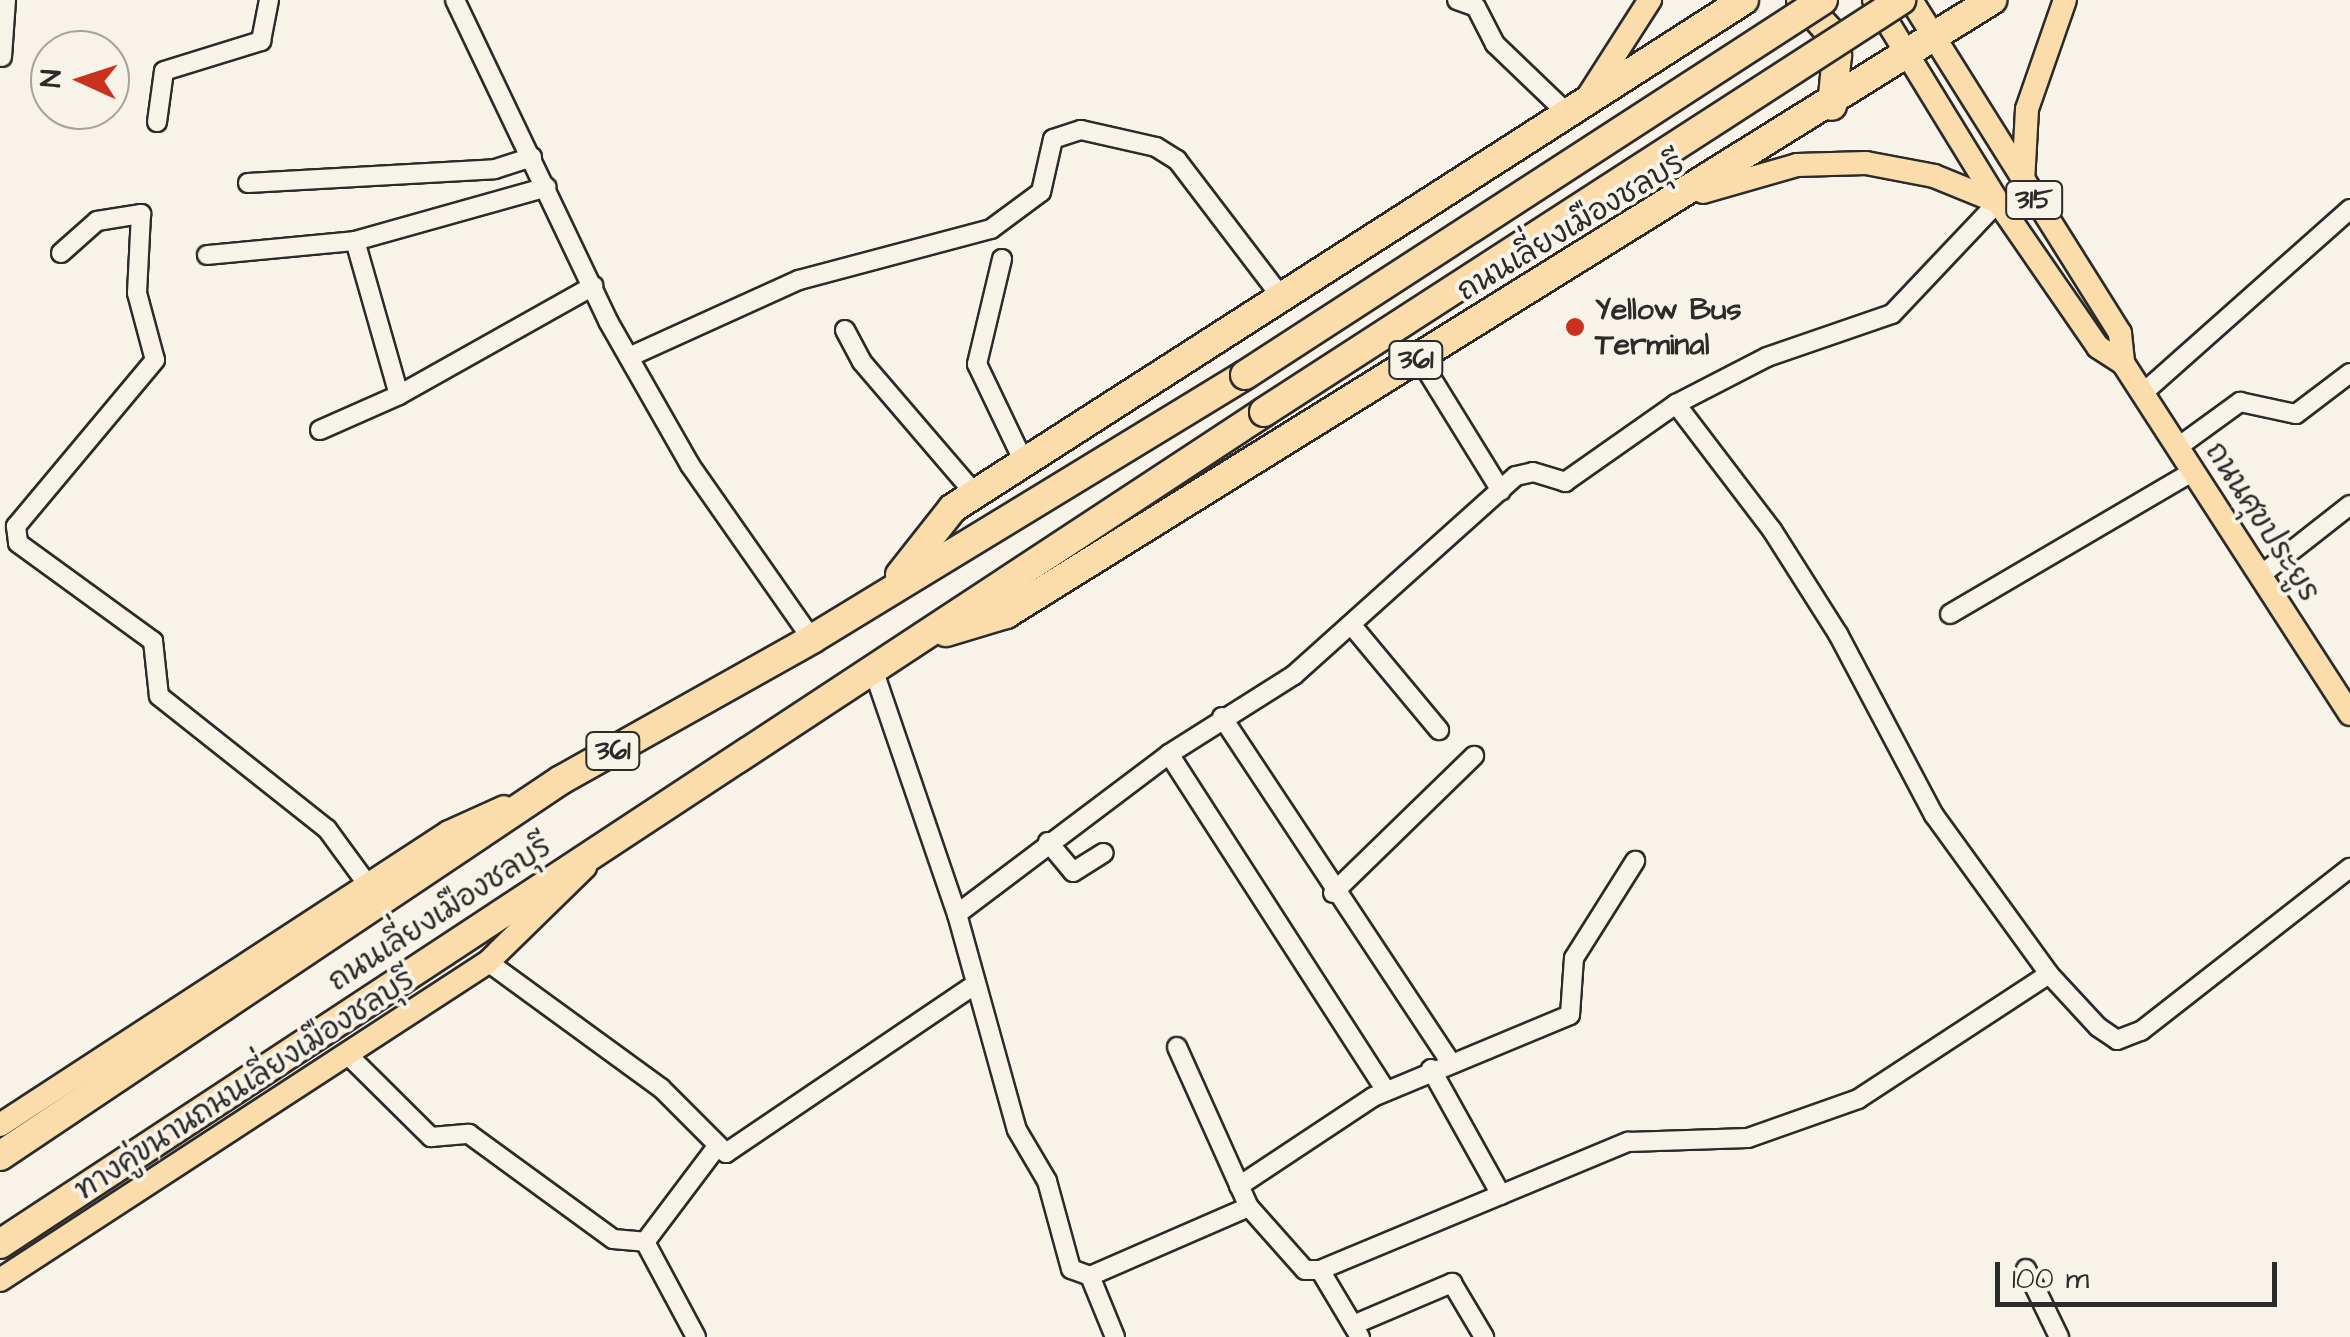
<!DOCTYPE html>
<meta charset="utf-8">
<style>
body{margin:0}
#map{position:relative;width:2350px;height:1337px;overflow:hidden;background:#f7f3e8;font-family:"Architects Daughter","Playpen Sans Thai",sans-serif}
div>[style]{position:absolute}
.roads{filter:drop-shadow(2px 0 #2b2b2b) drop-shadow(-2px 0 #2b2b2b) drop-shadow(0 2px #2b2b2b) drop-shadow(0 -2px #2b2b2b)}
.minor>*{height:18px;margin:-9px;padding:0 9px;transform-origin:9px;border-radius:9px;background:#f7f3e8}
.major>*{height:22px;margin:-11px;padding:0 11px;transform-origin:11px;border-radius:11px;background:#fbddab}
.highway>*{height:28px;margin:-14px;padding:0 14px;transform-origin:14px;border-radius:14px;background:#fbddab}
.bridges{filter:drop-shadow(2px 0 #2b2b2b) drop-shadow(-2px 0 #2b2b2b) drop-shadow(0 2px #2b2b2b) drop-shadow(0 -2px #2b2b2b)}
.highway-bridge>*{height:28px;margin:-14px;padding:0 14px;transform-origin:14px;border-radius:14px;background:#fbddab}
.dots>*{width:28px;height:28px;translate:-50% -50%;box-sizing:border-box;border:5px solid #f7f3e8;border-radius:50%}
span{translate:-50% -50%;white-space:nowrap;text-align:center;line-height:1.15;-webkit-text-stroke:8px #f7f3e8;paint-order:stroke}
.shield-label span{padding:2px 8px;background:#f7f3e8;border:2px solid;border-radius:8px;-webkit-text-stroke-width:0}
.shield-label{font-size:28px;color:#2b2b2b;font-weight:700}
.street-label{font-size:30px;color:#2b2b2b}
.poi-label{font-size:30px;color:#2b2b2b;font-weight:700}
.left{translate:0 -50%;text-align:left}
.north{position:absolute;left:30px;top:30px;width:100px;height:100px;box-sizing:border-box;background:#f7f3e8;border:2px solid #a5a39c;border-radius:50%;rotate:273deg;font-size:28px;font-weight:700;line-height:40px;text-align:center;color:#2b2b2b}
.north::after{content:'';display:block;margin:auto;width:35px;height:45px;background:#c8321e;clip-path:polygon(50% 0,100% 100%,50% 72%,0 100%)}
.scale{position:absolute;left:1995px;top:1262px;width:282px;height:45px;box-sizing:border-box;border:5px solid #2b2b2b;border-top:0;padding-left:12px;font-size:30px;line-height:35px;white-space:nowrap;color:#2b2b2b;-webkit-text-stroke:8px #f7f3e8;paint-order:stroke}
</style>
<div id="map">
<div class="roads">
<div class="minor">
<div style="left:455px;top:0;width:356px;rotate:64.5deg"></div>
<div style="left:608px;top:321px;width:166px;rotate:60.3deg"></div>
<div style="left:690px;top:465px;width:213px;rotate:55deg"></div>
<div style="left:1457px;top:0;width:20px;rotate:20deg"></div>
<div style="left:1476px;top:7px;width:42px;rotate:62.8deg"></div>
<div style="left:1495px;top:44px;width:100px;rotate:43.8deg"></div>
<div style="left:2px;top:57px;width:57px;rotate:-86deg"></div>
<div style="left:157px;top:122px;width:51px;rotate:-82.2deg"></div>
<div style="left:164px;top:71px;width:102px;rotate:-17.2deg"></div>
<div style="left:261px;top:41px;width:42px;rotate:-79deg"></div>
<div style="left:248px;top:183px;width:247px;rotate:-3.2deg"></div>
<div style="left:495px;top:169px;width:39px;rotate:-18deg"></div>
<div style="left:61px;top:253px;width:48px;rotate:-41.6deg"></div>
<div style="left:97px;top:221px;width:45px;rotate:-9deg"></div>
<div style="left:141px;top:214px;width:79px;rotate:92.9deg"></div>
<div style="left:137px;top:293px;width:69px;rotate:75deg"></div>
<div style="left:155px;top:360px;width:217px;rotate:129.9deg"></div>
<div style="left:16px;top:526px;width:17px;rotate:83deg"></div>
<div style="left:18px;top:543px;width:167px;rotate:36deg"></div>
<div style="left:153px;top:641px;width:55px;rotate:83.8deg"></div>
<div style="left:159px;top:696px;width:214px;rotate:38.4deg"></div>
<div style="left:327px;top:829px;width:69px;rotate:53.8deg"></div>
<div style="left:207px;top:255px;width:149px;rotate:-5.4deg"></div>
<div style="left:355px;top:241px;width:199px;rotate:-15.7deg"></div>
<div style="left:1002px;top:259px;width:108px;rotate:103.4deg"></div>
<div style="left:977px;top:364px;width:109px;rotate:64.4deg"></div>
<div style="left:845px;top:330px;width:36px;rotate:62deg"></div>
<div style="left:862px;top:362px;width:174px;rotate:49.4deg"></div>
<div style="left:629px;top:357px;width:187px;rotate:-24.4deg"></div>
<div style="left:799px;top:280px;width:199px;rotate:-14.9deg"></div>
<div style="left:991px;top:229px;width:62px;rotate:-36.5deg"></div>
<div style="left:1041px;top:192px;width:54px;rotate:-77.2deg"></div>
<div style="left:1053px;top:139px;width:29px;rotate:-18deg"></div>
<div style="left:1081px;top:130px;width:77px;rotate:12.8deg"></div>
<div style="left:1156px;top:147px;width:25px;rotate:32deg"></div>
<div style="left:1177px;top:160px;width:173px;rotate:52.7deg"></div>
<div style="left:1419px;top:358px;width:156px;rotate:58.3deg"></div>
<div style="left:2143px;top:393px;width:277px;rotate:-41.6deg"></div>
<div style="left:399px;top:395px;width:223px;rotate:-29.3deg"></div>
<div style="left:1676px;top:404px;width:158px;rotate:52.7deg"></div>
<div style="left:1772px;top:530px;width:123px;rotate:57.6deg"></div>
<div style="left:1838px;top:634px;width:205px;rotate:62.1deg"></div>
<div style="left:1934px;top:815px;width:196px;rotate:54.1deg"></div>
<div style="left:2049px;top:974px;width:72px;rotate:47.2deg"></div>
<div style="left:2098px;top:1027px;width:23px;rotate:34deg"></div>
<div style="left:2117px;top:1040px;width:26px;rotate:-21deg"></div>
<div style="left:2141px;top:1031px;width:265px;rotate:-38deg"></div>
<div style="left:320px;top:430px;width:86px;rotate:-23.9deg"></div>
<div style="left:399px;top:395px;width:160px;rotate:-105.9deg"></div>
<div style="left:2178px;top:447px;width:77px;rotate:-36deg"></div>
<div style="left:2240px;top:402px;width:57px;rotate:12.1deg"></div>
<div style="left:2296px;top:414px;width:68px;rotate:-37.2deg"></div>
<div style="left:2262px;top:574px;width:112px;rotate:-38.1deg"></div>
<div style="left:1950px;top:614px;width:283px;rotate:-30.4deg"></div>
<div style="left:1354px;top:628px;width:133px;rotate:50.2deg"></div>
<div style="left:873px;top:669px;width:259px;rotate:71.1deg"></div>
<div style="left:957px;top:914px;width:224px;rotate:74.5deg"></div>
<div style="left:1017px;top:1130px;width:59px;rotate:59.5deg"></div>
<div style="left:1047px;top:1181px;width:91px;rotate:74.7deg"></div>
<div style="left:1071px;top:1269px;width:20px;rotate:20deg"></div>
<div style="left:1090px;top:1276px;width:173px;rotate:-23.5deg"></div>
<div style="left:1222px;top:717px;width:411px;rotate:56.5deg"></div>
<div style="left:1169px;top:754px;width:401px;rotate:57.2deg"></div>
<div style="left:1048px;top:842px;width:39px;rotate:50deg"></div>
<div style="left:1073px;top:872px;width:36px;rotate:-32deg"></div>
<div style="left:1333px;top:893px;width:197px;rotate:-44.2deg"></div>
<div style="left:957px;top:914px;width:266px;rotate:-37deg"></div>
<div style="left:1169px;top:754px;width:148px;rotate:-32.3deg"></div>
<div style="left:1294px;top:675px;width:298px;rotate:-41.9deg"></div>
<div style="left:1516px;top:476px;width:17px;rotate:-13deg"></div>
<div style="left:1533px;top:472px;width:34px;rotate:17deg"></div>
<div style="left:1565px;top:482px;width:136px;rotate:-35.1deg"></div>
<div style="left:1676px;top:404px;width:102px;rotate:-27.3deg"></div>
<div style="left:1767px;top:357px;width:132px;rotate:-19deg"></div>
<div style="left:1892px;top:314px;width:154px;rotate:-46.6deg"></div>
<div style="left:488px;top:962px;width:214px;rotate:36.1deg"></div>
<div style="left:661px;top:1088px;width:92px;rotate:45deg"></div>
<div style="left:726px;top:1153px;width:302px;rotate:-34.1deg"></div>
<div style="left:1177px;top:1047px;width:175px;rotate:65.8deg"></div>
<div style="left:1249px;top:1207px;width:84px;rotate:48.4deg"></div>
<div style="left:1305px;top:1270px;width:15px"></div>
<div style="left:1320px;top:1270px;width:334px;rotate:-22.6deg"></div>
<div style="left:1628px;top:1142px;width:120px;rotate:-1.9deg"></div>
<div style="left:1748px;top:1138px;width:117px;rotate:-19.5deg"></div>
<div style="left:1858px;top:1099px;width:228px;rotate:-33.2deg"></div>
<div style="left:348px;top:1055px;width:117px;rotate:44.7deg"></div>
<div style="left:431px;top:1137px;width:38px;rotate:-5deg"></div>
<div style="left:469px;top:1134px;width:178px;rotate:36.1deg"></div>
<div style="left:613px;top:1239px;width:32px;rotate:5deg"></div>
<div style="left:1431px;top:1069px;width:144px;rotate:60.9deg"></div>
<div style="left:1239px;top:1186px;width:161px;rotate:-33.6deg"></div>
<div style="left:1373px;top:1097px;width:213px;rotate:-22.6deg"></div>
<div style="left:1570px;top:1015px;width:57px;rotate:-86deg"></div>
<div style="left:1574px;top:958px;width:115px;rotate:-57.8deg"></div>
<div style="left:2026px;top:1269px;width:76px;rotate:64.1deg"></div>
<div style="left:1320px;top:1270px;width:78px;rotate:59.2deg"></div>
<div style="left:1090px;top:1276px;width:66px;rotate:67.7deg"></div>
<div style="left:1353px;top:1325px;width:108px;rotate:-23deg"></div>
<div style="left:1452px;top:1283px;width:63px;rotate:59.3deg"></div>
<div style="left:696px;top:1337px;width:108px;rotate:-118.2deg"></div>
<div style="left:645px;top:1242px;width:121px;rotate:-53deg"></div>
</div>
<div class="major">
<div style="left:1874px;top:0;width:237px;rotate:58.5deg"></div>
<div style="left:1998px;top:202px;width:176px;rotate:55.4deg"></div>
<div style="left:2098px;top:347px;width:30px;rotate:33deg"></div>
<div style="left:2123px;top:363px;width:418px;rotate:57.1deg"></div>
<div style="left:1911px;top:0;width:393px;rotate:57.9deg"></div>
<div style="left:2120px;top:333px;width:30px;rotate:84deg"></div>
<div style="left:1587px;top:98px;width:117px;rotate:-57.3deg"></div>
<div style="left:2023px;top:183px;width:74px;rotate:-86.9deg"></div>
<div style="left:2027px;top:109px;width:115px;rotate:-70.8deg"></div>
<div style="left:1703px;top:192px;width:98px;rotate:-16deg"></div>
<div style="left:1797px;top:165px;width:69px;rotate:-1.7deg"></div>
<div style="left:1866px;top:163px;width:69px;rotate:10.8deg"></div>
<div style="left:1934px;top:176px;width:69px;rotate:22.1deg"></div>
<div style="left:0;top:1125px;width:536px;rotate:-33.13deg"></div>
<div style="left:449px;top:832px;width:60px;rotate:-24.4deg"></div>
<div style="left:0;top:1280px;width:582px;rotate:-33.09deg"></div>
<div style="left:488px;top:962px;width:136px;rotate:-44.4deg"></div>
</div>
<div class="highway">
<div style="left:1801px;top:0;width:40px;rotate:48deg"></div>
<div style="left:1828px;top:30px;width:27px;rotate:70deg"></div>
<div style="left:1837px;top:55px;width:51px;rotate:95.6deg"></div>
<div style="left:900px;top:575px;width:85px;rotate:-51.7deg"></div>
<div style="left:953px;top:508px;width:940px;rotate:-32.71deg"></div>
<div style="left:946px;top:632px;width:63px;rotate:-16.7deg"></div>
<div style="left:1006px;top:614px;width:1162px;rotate:-31.91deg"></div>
<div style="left:0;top:1156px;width:675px;rotate:-33.83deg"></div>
<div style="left:561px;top:780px;width:288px;rotate:-29.3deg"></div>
<div style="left:812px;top:639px;width:507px;rotate:-31.37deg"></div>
<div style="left:0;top:1244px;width:1513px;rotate:-33.35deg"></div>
</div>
</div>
<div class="bridges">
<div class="highway-bridge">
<div style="left:1245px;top:375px;width:689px;rotate:-32.98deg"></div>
<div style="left:1264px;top:412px;width:759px;rotate:-32.89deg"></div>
</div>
</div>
<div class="dots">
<div style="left:1575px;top:327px;background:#c8321e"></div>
</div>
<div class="shield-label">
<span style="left:2034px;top:200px">315</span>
<span style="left:1416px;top:360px">361</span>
<span style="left:613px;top:751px">361</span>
</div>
<div class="street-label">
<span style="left:1571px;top:227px;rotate:-31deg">ถนนเลี่ยงเมืองชลบุรี</span>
<span style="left:2262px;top:522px;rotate:57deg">ถนนศุขประยูร</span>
<span style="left:440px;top:914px;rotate:-33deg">ถนนเลี่ยงเมืองชลบุรี</span>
<span style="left:245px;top:1085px;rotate:-33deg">ทางคู่ขนานถนนเลี่ยงเมืองชลบุรี</span>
</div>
<div class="poi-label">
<span class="left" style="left:1595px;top:327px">Yellow Bus<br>Terminal</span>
</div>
<div class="north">N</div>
<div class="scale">100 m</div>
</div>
